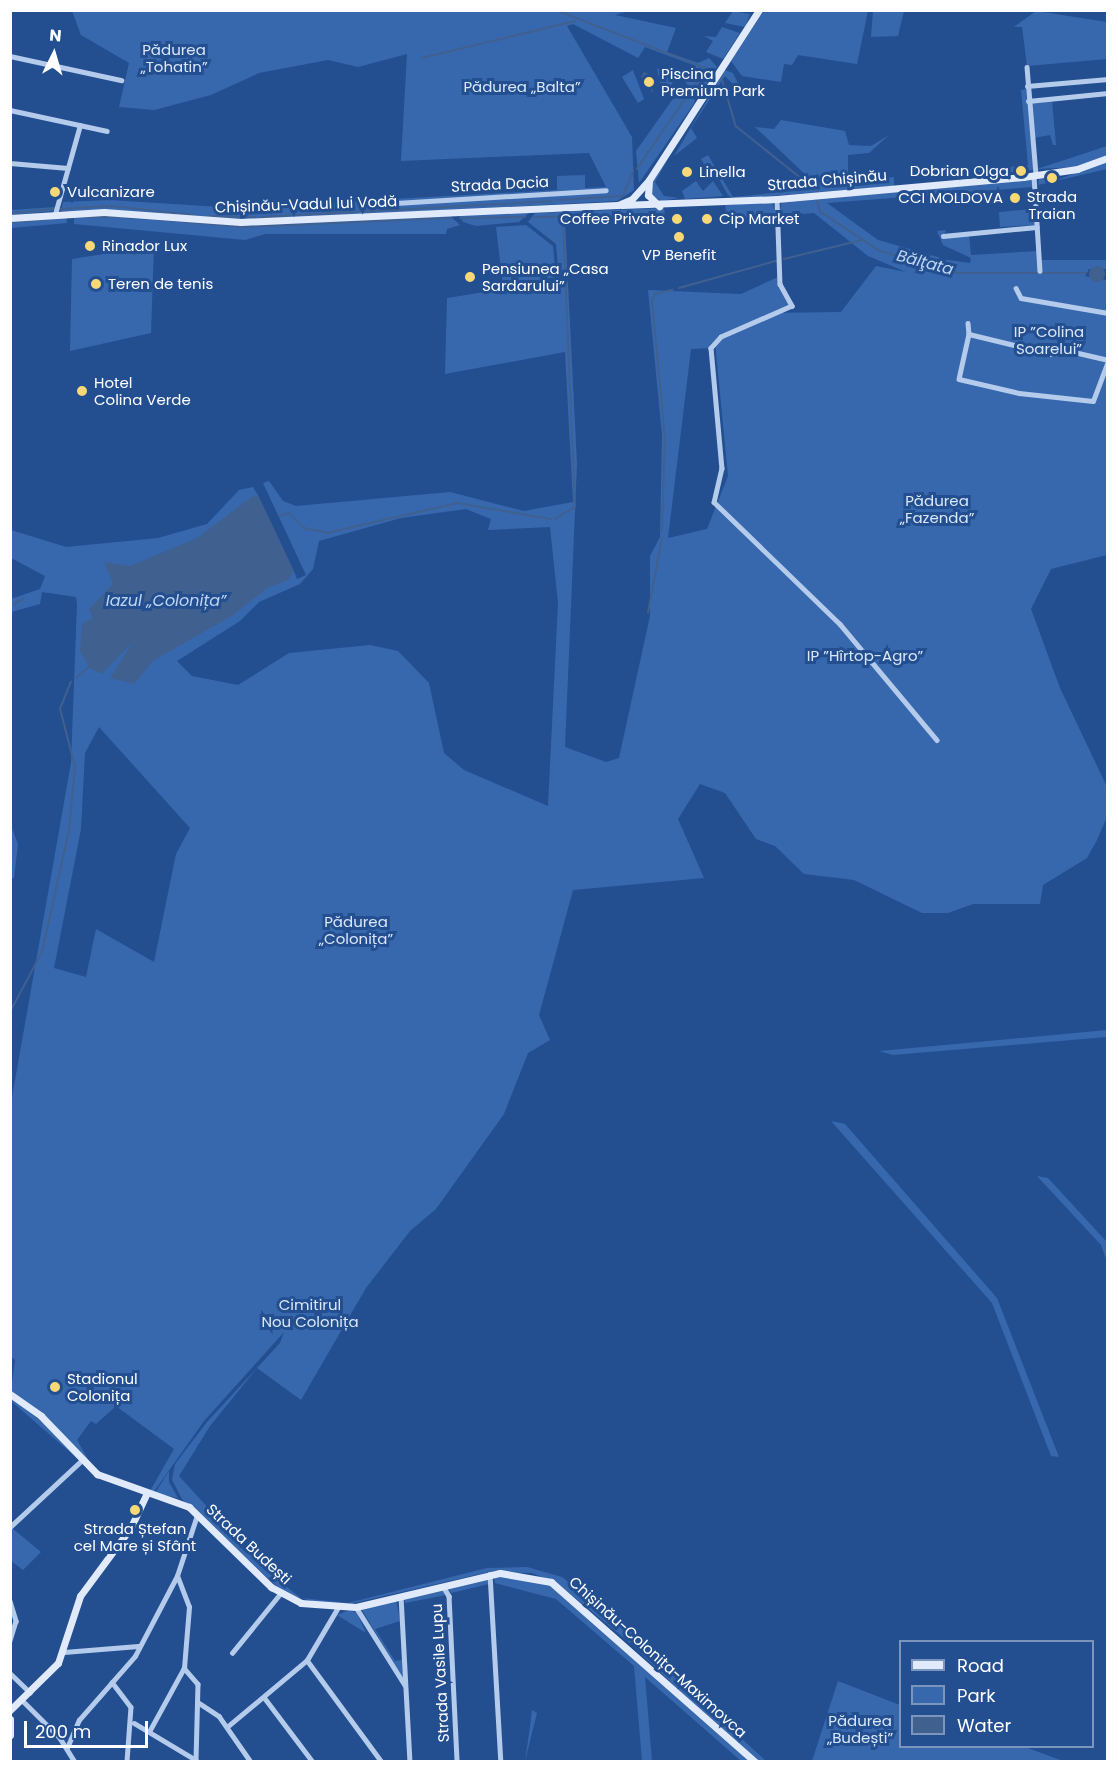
<!DOCTYPE html>
<meta charset="utf-8">
<style>
body{margin:0}
#map{position:relative;width:1118px;height:1772px;overflow:hidden;background:#234f91;font-family:Poppins,sans-serif}
div>[style]{position:absolute}
.green>*{inset:0;background:#3768ae}
.water>*{inset:0;background:#40608f}
.round{border-radius:50%}
.stream>*{height:1.5px;margin:-0.75px;padding:0 0.75px;transform-origin:0.75px;border-radius:0.75px;background:#40608f}
.street>*{height:4.5px;margin:-2.25px;padding:0 2.25px;transform-origin:2.25px;border-radius:2.25px;background:#b4cbec}
.secondary>*{height:7px;margin:-3.5px;padding:0 3.5px;transform-origin:3.5px;border-radius:3.5px;background:#e0eafa}
.dots>*{width:16px;height:16px;translate:-50% -50%;box-sizing:border-box;border:3px solid #234f91;border-radius:50%}
span{translate:-50% -50%;white-space:nowrap;text-align:center;line-height:1.15;-webkit-text-stroke:6px #234f91;paint-order:stroke}
.park-label{font-size:15px;color:#d9e7f9}
.poi-label{font-size:15px;color:#fff}
.left{translate:0 -50%;text-align:left}
.right{translate:-100% -50%;text-align:right}
.street-label{font-size:15px;color:#fff}
.water-label{font-size:16px;color:#c0d6f3;font-style:italic}
.frame{position:absolute;inset:0;border:12px solid #fff;pointer-events:none}
.legend{position:absolute;left:899px;top:1640px;width:195px;height:108px;box-sizing:border-box;background:#234f91;border:2px solid #7b95bd;margin:0;padding:8px 10px;list-style:none;font-size:18px;color:#fff}
.legend li{display:flex;align-items:center;gap:12px;height:30px}
.legend b{width:30px;border:2px solid #7b95bd}
.north{position:absolute;left:24px;top:24px;width:60px;height:60px;-webkit-text-stroke:4px #234f91;paint-order:stroke;rotate:5deg;font-size:16px;font-weight:700;line-height:24px;text-align:center;color:#fff}
.north::after{content:'';display:block;margin:auto;width:21px;height:27px;background:#fff;clip-path:polygon(50% 0,100% 100%,50% 72%,0 100%)}
.scale{position:absolute;left:24px;top:1721px;width:124px;height:27px;box-sizing:border-box;border:3px solid #fff;border-top:0;padding-left:8px;font-size:18px;line-height:21px;white-space:nowrap;color:#fff;-webkit-text-stroke:4px #234f91;paint-order:stroke}
</style>
<div id="map">
<div class="green">
<div style="clip-path:polygon(72px 11px,628px 11px,615px 15px,676px 28px,667px 52px,698px 63px,709px 58px,717px 67px,699px 96px,685px 82px,696px 66px,645px 47px,638px 58px,573px 24px,567px 26px,632px 137px,634px 190px,617px 201px,249px 220px,61px 211px,63px 202px,110px 200px,266px 210px,267px 206px,557px 190px,557px 176px,585px 175px,585px 188px,606px 187px,589px 153px,401px 161px,407px 54px,358px 67px,328px 60px,259px 73px,211px 95px,154px 110px,119px 107px,129px 63px,81px 35px)"></div>
<div style="clip-path:polygon(733px 11px,750px 14px,745px 27px,725px 23px)"></div>
<div style="clip-path:polygon(764px 11px,868px 11px,857px 64px,798px 55px,792px 65px,784px 64px,781px 82px,742px 76px,731px 61px)"></div>
<div style="clip-path:polygon(873px 11px,904px 11px,898px 36px,871px 37px)"></div>
<div style="clip-path:polygon(1036px 11px,1107px 22px,1107px 59px,1027px 66px,1022px 27px,1014px 27px)"></div>
<div style="clip-path:polygon(722px 27px,740px 33px,723px 59px,706px 52px,713px 41px,704px 36px,716px 37px)"></div>
<div style="clip-path:polygon(657px 68px,676px 77px,663px 98px)"></div>
<div style="clip-path:polygon(633px 70px,644px 99px,638px 103px,622px 77px)"></div>
<div style="clip-path:polygon(725px 70px,733px 73px,743px 94px,725px 76px,691px 128px,697px 138px,674px 156px)"></div>
<div style="clip-path:polygon(682px 86px,691px 90px,695px 102px,639px 183px,636px 151px)"></div>
<div style="clip-path:polygon(1026px 89px,1034px 170px,979px 175px,978px 170px,1028px 165px,1021px 90px)"></div>
<div style="clip-path:polygon(1052px 100px,1056px 145px,1053px 145px,1050px 135px,1034px 138px,1032px 102px)"></div>
<div style="clip-path:polygon(781px 120px,845px 131px,849px 145px,871px 146px,889px 135px,869px 153px,848px 155px,848px 182px,894px 177px,894px 186px,735px 199px,728px 195px,710px 163px,705px 166px,701px 159px,708px 155px,733px 197px,813px 189px,810px 179px,755px 127px,774px 129px)"></div>
<div style="clip-path:polygon(1107px 146px,1107px 156px,1076px 167px,1037px 169px)"></div>
<div style="clip-path:polygon(668px 159px,655px 182px,664px 196px,679px 198px,661px 201px,650px 194px,651px 184px)"></div>
<div style="clip-path:polygon(1107px 161px,1107px 169px,1038px 185px,1039px 178px,1057px 180px)"></div>
<div style="clip-path:polygon(evenodd,1033px 178px,1033px 187px,827px 203px,878px 240px,948px 260px,970px 263px,971px 258px,943px 245px,937px 231px,946px 230px,943px 237px,969px 235px,971px 255px,1037px 251px,1038px 271px,1041px 260px,1107px 260px,1107px 269px,1089px 269px,1085px 276px,1107px 280px,1107px 555px,1051px 569px,1031px 609px,1060px 688px,1107px 787px,1107px 817px,1096px 842px,1087px 858px,1043px 885px,1040px 904px,973px 904px,948px 913px,922px 913px,854px 880px,804px 874px,775px 846px,756px 839px,725px 793px,700px 784px,678px 819px,704px 878px,573px 890px,539px 1015px,550px 1040px,528px 1053px,504px 1114px,436px 1209px,410px 1231px,366px 1288px,301px 1400px,257px 1368px,210px 1426px,179px 1476px,265px 1570px,301px 1598px,348px 1603px,487px 1568px,527px 1567px,562px 1577px,637px 1636px,630px 1643px,557px 1583px,532px 1573px,489px 1572px,336px 1607px,285px 1594px,182px 1499px,172px 1480px,175px 1464px,207px 1422px,280px 1343px,284px 1332px,204px 1421px,153px 1493px,141px 1489px,150px 1491px,174px 1449px,116px 1406px,96px 1424px,91px 1421px,77px 1440px,95px 1471px,52px 1423px,11px 1391px,15px 1360px,10px 1356px,11px 1103px,71px 763px,77px 604px,76px 597px,42px 592px,40px 604px,11px 612px,11px 599px,40px 589px,45px 576px,11px 558px,11px 530px,66px 547px,158px 538px,207px 524px,239px 490px,253px 487px,259px 497px,243px 506px,227px 531px,147px 574px,133px 620px,143px 645px,198px 628px,242px 589px,294px 571px,297px 579px,306px 575px,263px 483px,269px 481px,283px 501px,296px 506px,450px 492px,524px 511px,573px 502px,565px 352px,445px 374px,447px 298px,559px 280px,556px 244px,528px 222px,535px 213px,664px 208px,665px 216px,565px 223px,577px 464px,565px 747px,606px 762px,619px 758px,650px 616px,650px 556px,660px 537px,662px 435px,648px 290px,741px 294px,778px 277px,790px 305px,721px 335px,710px 348px,691px 349px,668px 538px,707px 529px,728px 476px,715px 342px,772px 313px,841px 312px,876px 266px,906px 272px,868px 256px,814px 213px,779px 216px,782px 200px,1033px 178px,466px 509px,491px 519px,488px 530px,550px 527px,558px 603px,548px 806px,464px 770px,444px 753px,429px 683px,398px 651px,370px 645px,289px 653px,238px 685px,192px 676px,177px 661px,240px 621px,259px 602px,300px 584px,313px 569px,319px 541px,401px 518px,466px 509px,1033px 178px,99px 727px,190px 828px,176px 854px,154px 962px,96px 929px,86px 977px,54px 968px,81px 829px,85px 753px,99px 727px)"></div>
<div style="clip-path:polygon(696px 181px,703px 191px,713px 181px,723px 196px,685px 199px,682px 191px)"></div>
<div style="clip-path:polygon(772px 202px,776px 215px,727px 220px,725px 205px)"></div>
<div style="clip-path:polygon(56px 207px,53px 211px,11px 215px,11px 210px)"></div>
<div style="clip-path:polygon(1034px 209px,1035px 225px,1000px 227px,999px 212px)"></div>
<div style="clip-path:polygon(529px 213px,519px 222px,476px 226px,463px 222px,459px 215px)"></div>
<div style="clip-path:polygon(74px 215px,236px 225px,449px 215px,460px 225px,447px 229px,446px 234px,265px 234px,245px 240px,74px 224px)"></div>
<div style="clip-path:polygon(66px 216px,67px 223px,11px 228px,11px 220px)"></div>
<div style="clip-path:polygon(526px 225px,553px 246px,556px 277px,503px 286px,496px 227px)"></div>
<div style="clip-path:polygon(154px 246px,151px 333px,70px 351px,72px 259px)"></div>
<div style="clip-path:polygon(10px 823px,18px 844px,14px 878px,11px 878px)"></div>
<div style="clip-path:polygon(1107px 1030px,1107px 1037px,893px 1055px,879px 1051px)"></div>
<div style="clip-path:polygon(831px 1121px,845px 1124px,997px 1298px,1059px 1457px,1051px 1456px,992px 1303px)"></div>
<div style="clip-path:polygon(1037px 1176px,1048px 1178px,1106px 1241px,1107px 1262px,1101px 1245px)"></div>
<div style="clip-path:polygon(10px 1396px,54px 1432px,79px 1460px,11px 1401px)"></div>
<div style="clip-path:polygon(169px 1471px,169px 1482px,178px 1498px,155px 1493px)"></div>
<div style="clip-path:polygon(12px 1528px,41px 1552px,23px 1570px,11px 1561px)"></div>
<div style="clip-path:polygon(515px 1575px,551px 1584px,753px 1761px,741px 1761px,645px 1677px,652px 1761px,642px 1761px,634px 1666px,556px 1599px,495px 1583px,494px 1576px)"></div>
<div style="clip-path:polygon(488px 1577px,489px 1584px,451px 1593px,446px 1586px)"></div>
<div style="clip-path:polygon(442px 1587px,446px 1595px,405px 1603px,404px 1597px)"></div>
<div style="clip-path:polygon(396px 1599px,400px 1621px,375px 1629px,395px 1661px,402px 1660px,403px 1679px,362px 1610px)"></div>
<div style="clip-path:polygon(350px 1610px,357px 1613px,366px 1633px,337px 1615px)"></div>
<div style="clip-path:polygon(636px 1642px,766px 1761px,758px 1761px,679px 1690px,635px 1648px)"></div>
<div style="clip-path:polygon(838px 1681px,900px 1705px,900px 1746px,1025px 1747px,1063px 1761px,812px 1761px)"></div>
<div style="clip-path:polygon(532px 1710px,537px 1713px,525px 1761px,530px 1727px)"></div>
</div>
<div class="water">
<div style="clip-path:polygon(644px 72px,653px 76px,653px 93px,641px 77px)"></div>
<div class="round" style="left:1089px;top:266px;width:16px;height:16px"></div>
<div style="clip-path:polygon(253px 496px,259px 497px,294px 571px,288px 580px,269px 587px,233px 615px,153px 661px,134px 684px,110px 678px,132px 643px,102px 674px,91px 669px,80px 651px,82px 624px,93px 618px,89px 609px,113px 584px,104px 562px,130px 566px,197px 538px)"></div>
</div>
<div class="stream">
<div style="left:556px;top:10px;width:168px;rotate:21.2deg"></div>
<div style="left:422px;top:58px;width:157px;rotate:-13.6deg"></div>
<div style="left:722px;top:78px;width:50px;rotate:73.7deg"></div>
<div style="left:736px;top:126px;width:104px;rotate:38.7deg"></div>
<div style="left:694px;top:86px;width:21px;rotate:-51deg"></div>
<div style="left:637px;top:169px;width:94px;rotate:-55.8deg"></div>
<div style="left:559px;top:200px;width:64px;rotate:-3.6deg"></div>
<div style="left:623px;top:196px;width:27px;rotate:-68deg"></div>
<div style="left:817px;top:200px;width:13px;rotate:72deg"></div>
<div style="left:821px;top:212px;width:71px;rotate:33.5deg"></div>
<div style="left:880px;top:251px;width:80px;rotate:15.9deg"></div>
<div style="left:957px;top:273px;width:129px"></div>
<div style="left:60px;top:209px;width:52px;rotate:-3.3deg"></div>
<div style="left:112px;top:206px;width:82px;rotate:6.3deg"></div>
<div style="left:10px;top:213px;width:43px;rotate:-5.3deg"></div>
<div style="left:210px;top:216px;width:45px;rotate:1.3deg"></div>
<div style="left:75px;top:217px;width:58px"></div>
<div style="left:261px;top:217px;width:291px;rotate:-3.1deg"></div>
<div style="left:533px;top:217px;width:74px;rotate:-0.8deg"></div>
<div style="left:144px;top:218px;width:101px;rotate:5.1deg"></div>
<div style="left:245px;top:227px;width:205px;rotate:-2.5deg"></div>
<div style="left:460px;top:218px;width:65px;rotate:-0.9deg"></div>
<div style="left:10px;top:222px;width:41px;rotate:-4.2deg"></div>
<div style="left:784px;top:259px;width:80px;rotate:-13.7deg"></div>
<div style="left:679px;top:288px;width:101px;rotate:-15.6deg"></div>
<div style="left:280px;top:516px;width:9px;rotate:-18deg"></div>
<div style="left:289px;top:513px;width:21px;rotate:45deg"></div>
<div style="left:304px;top:528px;width:24px;rotate:12deg"></div>
<div style="left:327px;top:533px;width:133px;rotate:-13deg"></div>
<div style="left:457px;top:503px;width:95px;rotate:9.7deg"></div>
<div style="left:555px;top:519px;width:23px;rotate:-31deg"></div>
<div style="left:575px;top:507px;width:291px;rotate:-92.4deg"></div>
<div style="left:662px;top:532px;width:93px;rotate:-88.2deg"></div>
<div style="left:665px;top:439px;width:139px;rotate:-95.4deg"></div>
<div style="left:652px;top:301px;width:8px;rotate:-67deg"></div>
<div style="left:655px;top:294px;width:18px;rotate:-13deg"></div>
<div style="left:10px;top:606px;width:15px;rotate:-28deg"></div>
<div style="left:648px;top:613px;width:76px;rotate:-79.4deg"></div>
<div style="left:76px;top:678px;width:17px;rotate:-40deg"></div>
<div style="left:10px;top:1012px;width:68px;rotate:-61.9deg"></div>
<div style="left:42px;top:952px;width:125px;rotate:-77.5deg"></div>
<div style="left:69px;top:830px;width:63px;rotate:-84.6deg"></div>
<div style="left:75px;top:767px;width:60px;rotate:-104.5deg"></div>
<div style="left:60px;top:709px;width:29px;rotate:-68deg"></div>
</div>
<div class="street">
<div style="left:10px;top:56px;width:114px;rotate:12.2deg"></div>
<div style="left:1027px;top:67px;width:108px;rotate:85.2deg"></div>
<div style="left:1027px;top:86px;width:81px;rotate:-4.9deg"></div>
<div style="left:1028px;top:101px;width:80px;rotate:-5.7deg"></div>
<div style="left:10px;top:110px;width:99px;rotate:12.2deg"></div>
<div style="left:10px;top:163px;width:58px;rotate:4.9deg"></div>
<div style="left:1034px;top:176px;width:95px;rotate:86.4deg"></div>
<div style="left:777px;top:199px;width:85px;rotate:88deg"></div>
<div style="left:780px;top:284px;width:25px;rotate:61deg"></div>
<div style="left:792px;top:306px;width:77px;rotate:156.4deg"></div>
<div style="left:721px;top:337px;width:15px;rotate:132deg"></div>
<div style="left:711px;top:348px;width:121px;rotate:84.8deg"></div>
<div style="left:722px;top:468px;width:35px;rotate:103deg"></div>
<div style="left:714px;top:502px;width:175px;rotate:44.1deg"></div>
<div style="left:840px;top:624px;width:151px;rotate:50.1deg"></div>
<div style="left:396px;top:203px;width:210px;rotate:-3.5deg"></div>
<div style="left:55px;top:214px;width:92px;rotate:-74.3deg"></div>
<div style="left:943px;top:236px;width:94px;rotate:-5.5deg"></div>
<div style="left:1016px;top:288px;width:11px;rotate:63deg"></div>
<div style="left:1021px;top:298px;width:88px;rotate:9.8deg"></div>
<div style="left:968px;top:323px;width:11px;rotate:85deg"></div>
<div style="left:969px;top:334px;width:84px;rotate:13.7deg"></div>
<div style="left:1051px;top:354px;width:23px;rotate:-5deg"></div>
<div style="left:1074px;top:352px;width:35px;rotate:13deg"></div>
<div style="left:969px;top:334px;width:46px;rotate:102.5deg"></div>
<div style="left:959px;top:379px;width:62px;rotate:13.1deg"></div>
<div style="left:1019px;top:393px;width:74px;rotate:6.2deg"></div>
<div style="left:1093px;top:401px;width:43px;rotate:-69.4deg"></div>
<div style="left:10px;top:1527px;width:98px;rotate:-42.9deg"></div>
<div style="left:490px;top:1574px;width:188px;rotate:86.7deg"></div>
<div style="left:443px;top:1586px;width:12px;rotate:59deg"></div>
<div style="left:449px;top:1596px;width:166px;rotate:87.2deg"></div>
<div style="left:401px;top:1596px;width:166px;rotate:86.9deg"></div>
<div style="left:10px;top:1601px;width:21px;rotate:73deg"></div>
<div style="left:16px;top:1621px;width:21px;rotate:107deg"></div>
<div style="left:356px;top:1607px;width:92px;rotate:57.9deg"></div>
<div style="left:64px;top:1652px;width:74px;rotate:-4.6deg"></div>
<div style="left:232px;top:1653px;width:76px;rotate:-50.9deg"></div>
<div style="left:307px;top:1660px;width:127px;rotate:53.7deg"></div>
<div style="left:184px;top:1668px;width:21px;rotate:49deg"></div>
<div style="left:198px;top:1684px;width:78px;rotate:91.5deg"></div>
<div style="left:10px;top:1673px;width:28px;rotate:44deg"></div>
<div style="left:112px;top:1682px;width:31px;rotate:53deg"></div>
<div style="left:131px;top:1707px;width:55px;rotate:94.2deg"></div>
<div style="left:264px;top:1697px;width:81px;rotate:53deg"></div>
<div style="left:23px;top:1701px;width:52px;rotate:45deg"></div>
<div style="left:60px;top:1738px;width:28px;rotate:58deg"></div>
<div style="left:199px;top:1703px;width:24px;rotate:33deg"></div>
<div style="left:219px;top:1716px;width:56px;rotate:55.2deg"></div>
<div style="left:134px;top:1723px;width:72px;rotate:30.8deg"></div>
<div style="left:227px;top:1727px;width:104px;rotate:-39.9deg"></div>
<div style="left:307px;top:1660px;width:59px;rotate:-59.5deg"></div>
<div style="left:150px;top:1730px;width:71px;rotate:-61.3deg"></div>
<div style="left:184px;top:1668px;width:61px;rotate:-85.3deg"></div>
<div style="left:189px;top:1607px;width:33px;rotate:-111deg"></div>
<div style="left:67px;top:1748px;width:30px;rotate:-67deg"></div>
<div style="left:79px;top:1720px;width:85px;rotate:-48.8deg"></div>
<div style="left:135px;top:1656px;width:90px;rotate:-62.3deg"></div>
<div style="left:177px;top:1576px;width:64px;rotate:-71.8deg"></div>
<div style="left:135px;top:1762px;width:27px"></div>
</div>
<div class="secondary">
<div style="left:649px;top:181px;width:14px;rotate:94deg"></div>
<div style="left:648px;top:195px;width:16px;rotate:45deg"></div>
<div style="left:622px;top:205px;width:155px;rotate:-2.2deg"></div>
<div style="left:777px;top:199px;width:247px;rotate:-5.1deg"></div>
<div style="left:1023px;top:177px;width:55px;rotate:-8.4deg"></div>
<div style="left:1077px;top:169px;width:33px;rotate:-20deg"></div>
<div style="left:10px;top:218px;width:94px;rotate:-3.7deg"></div>
<div style="left:104px;top:212px;width:137px;rotate:4.2deg"></div>
<div style="left:241px;top:222px;width:377px;rotate:-2.6deg"></div>
<div style="left:618px;top:205px;width:15px;rotate:-23deg"></div>
<div style="left:632px;top:199px;width:25px;rotate:-48deg"></div>
<div style="left:649px;top:180px;width:202px;rotate:-57.1deg"></div>
<div style="left:10px;top:1394px;width:38px;rotate:35deg"></div>
<div style="left:41px;top:1416px;width:81px;rotate:46deg"></div>
<div style="left:97px;top:1474px;width:98px;rotate:19.7deg"></div>
<div style="left:189px;top:1507px;width:115px;rotate:44.3deg"></div>
<div style="left:271px;top:1587px;width:34px;rotate:28deg"></div>
<div style="left:301px;top:1603px;width:55px;rotate:4.2deg"></div>
<div style="left:356px;top:1607px;width:148px;rotate:-13.3deg"></div>
<div style="left:500px;top:1573px;width:52px;rotate:10deg"></div>
<div style="left:551px;top:1582px;width:272px;rotate:41.4deg"></div>
<div style="left:10px;top:1710px;width:67px;rotate:-44.4deg"></div>
<div style="left:58px;top:1663px;width:71px;rotate:-71.8deg"></div>
<div style="left:80px;top:1596px;width:86px;rotate:-53.5deg"></div>
<div style="left:131px;top:1527px;width:35px;rotate:-65deg"></div>
<div style="left:10px;top:1719px;width:16px;rotate:90deg"></div>
</div>
<div class="dots">
<div style="left:649px;top:82px;background:#f8d777"></div>
<div style="left:1021px;top:171px;background:#f8d777"></div>
<div style="left:687px;top:172px;background:#f8d777"></div>
<div style="left:1052px;top:178px;background:#f8d777"></div>
<div style="left:55px;top:192px;background:#f8d777"></div>
<div style="left:1015px;top:198px;background:#f8d777"></div>
<div style="left:677px;top:219px;background:#f8d777"></div>
<div style="left:707px;top:219px;background:#f8d777"></div>
<div style="left:679px;top:237px;background:#f8d777"></div>
<div style="left:90px;top:246px;background:#f8d777"></div>
<div style="left:470px;top:277px;background:#f8d777"></div>
<div style="left:96px;top:284px;background:#f8d777"></div>
<div style="left:82px;top:391px;background:#f8d777"></div>
<div style="left:55px;top:1387px;background:#f8d777"></div>
<div style="left:135px;top:1510px;background:#f8d777"></div>
</div>
<div class="park-label">
<span style="left:174px;top:58px">Pădurea<br>„Tohatin”</span>
<span style="left:522px;top:87px">Pădurea „Balta”</span>
<span style="left:1049px;top:340px">IP ”Colina<br>Soarelui”</span>
<span style="left:937px;top:509px">Pădurea<br>„Fazenda”</span>
<span style="left:865px;top:656px">IP ”Hîrtop-Agro”</span>
<span style="left:356px;top:930px">Pădurea<br>„Colonița”</span>
<span style="left:310px;top:1313px">Cimitirul<br>Nou Colonița</span>
<span style="left:860px;top:1729px">Pădurea<br>„Budești”</span>
</div>
<div class="poi-label">
<span class="left" style="left:661px;top:82px">Piscina<br>Premium Park</span>
<span class="right" style="left:1009px;top:171px">Dobrian Olga</span>
<span class="left" style="left:699px;top:172px">Linella</span>
<span class="left" style="left:67px;top:192px">Vulcanizare</span>
<span style="left:1052px;top:205px">Strada<br>Traian</span>
<span class="right" style="left:1003px;top:198px">CCI MOLDOVA</span>
<span class="right" style="left:665px;top:219px">Coffee Private</span>
<span class="left" style="left:719px;top:219px">Cip Market</span>
<span class="left" style="left:102px;top:246px">Rinador Lux</span>
<span style="left:679px;top:255px">VP Benefit</span>
<span class="left" style="left:482px;top:277px">Pensiunea „Casa<br>Sardarului”</span>
<span class="left" style="left:108px;top:284px">Teren de tenis</span>
<span class="left" style="left:94px;top:391px">Hotel<br>Colina Verde</span>
<span class="left" style="left:67px;top:1387px">Stadionul<br>Colonița</span>
<span style="left:135px;top:1537px">Strada Ștefan<br>cel Mare și Sfânt</span>
</div>
<div class="street-label">
<span style="left:827px;top:180px;rotate:-5deg">Strada Chișinău</span>
<span style="left:500px;top:184px;rotate:-3deg">Strada Dacia</span>
<span style="left:306px;top:204px;rotate:-2deg">Chișinău-Vadul lui Vodă</span>
<span style="left:249px;top:1544px;rotate:43deg">Strada Budești</span>
<span style="left:658px;top:1657px;rotate:42deg">Chișinău-Colonița-Maximovca</span>
<span style="left:440px;top:1673px;rotate:-93deg">Strada Vasile Lupu</span>
</div>
<div class="water-label">
<span style="left:925px;top:263px;rotate:15deg">Bălţata</span>
<span style="left:166px;top:601px">Iazul „Colonița”</span>
</div>
<div class="frame"></div>
<ul class="legend">
<li><b style="height:8px;background:#e0eafa"></b>Road</li>
<li><b style="height:16px;background:#3768ae"></b>Park</li>
<li><b style="height:16px;background:#40608f"></b>Water</li>
</ul>
<div class="north">N</div>
<div class="scale">200 m</div>
</div>
